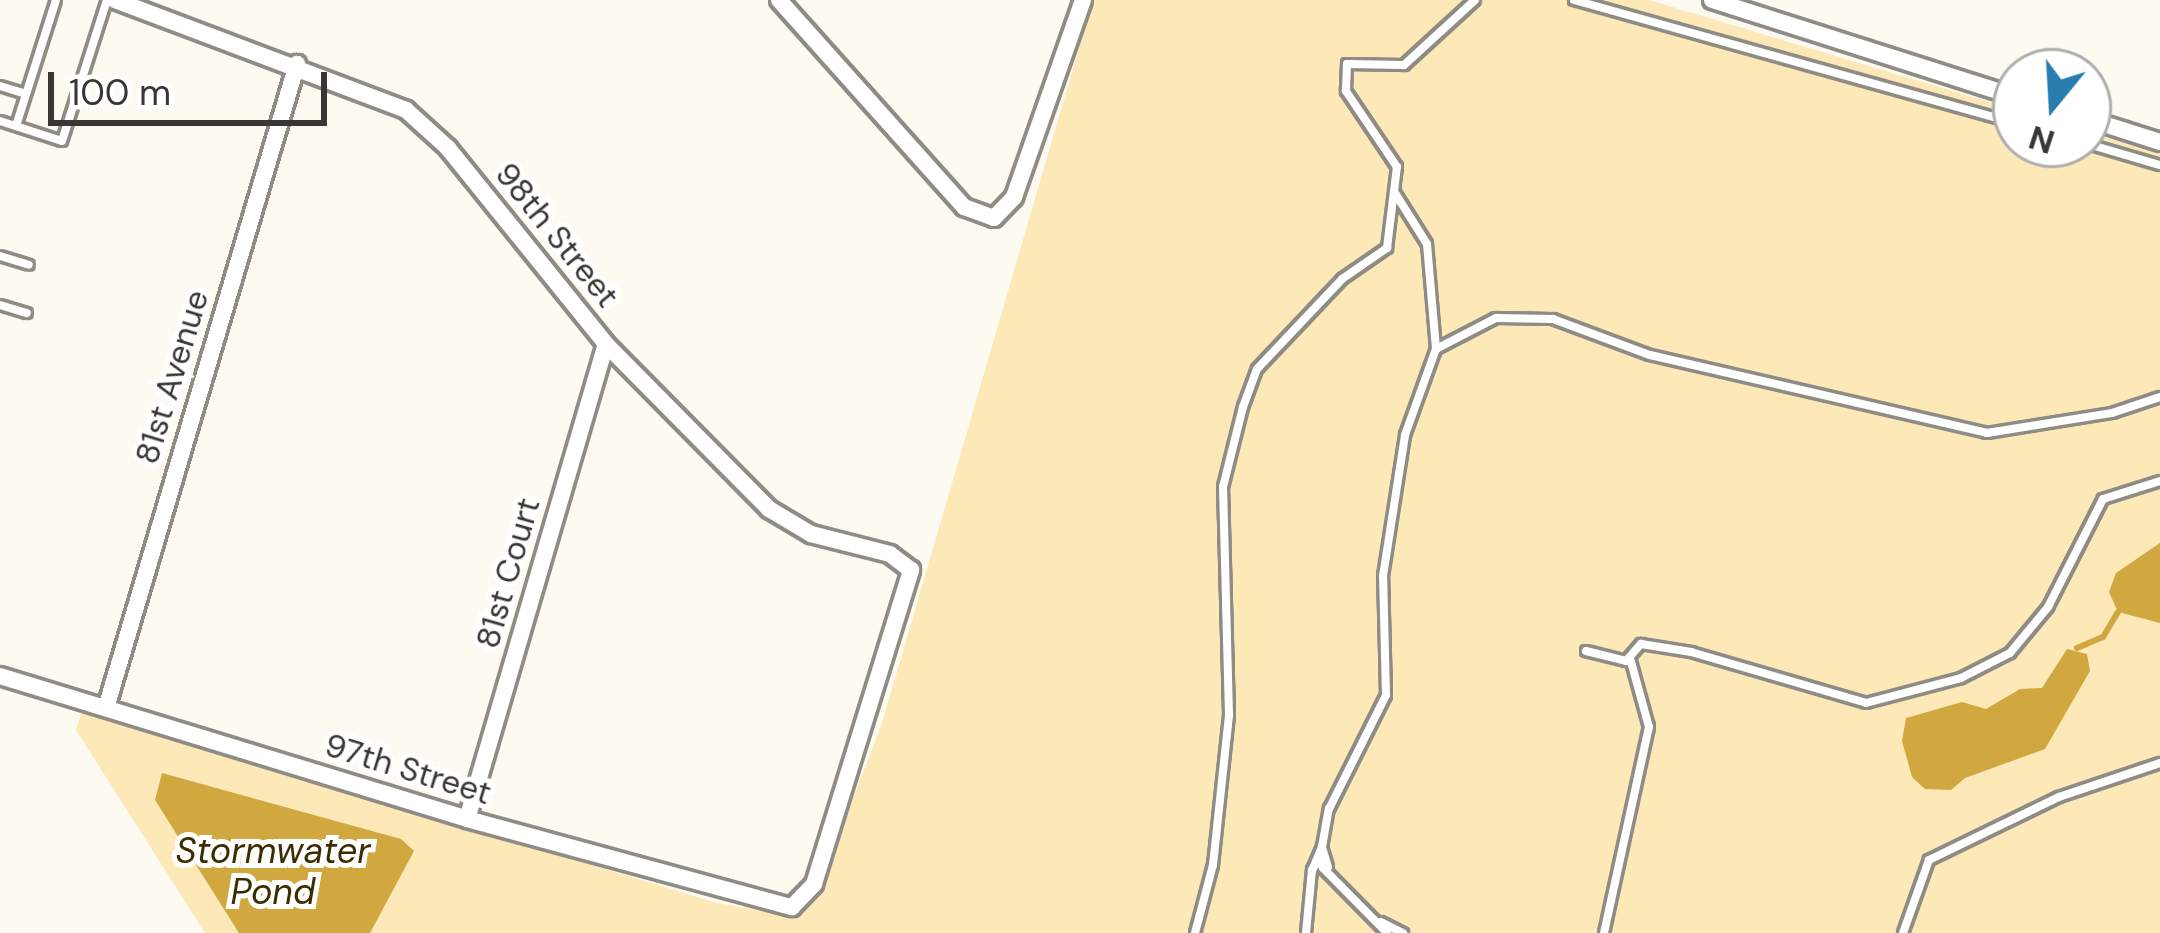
<!DOCTYPE html>
<style>
body{margin:0}
#map{position:relative;width:2160px;height:933px;overflow:hidden;background:#fdfaf2;font-family:"DM Sans",sans-serif}
div>[style]{position:absolute}
.green>*{inset:0;background:#fde8b8}
.water>*{inset:0;background:#d0a83f}
.stream>*{height:6px;margin:-3px;padding:0 3px;transform-origin:3px;border-radius:3px;background:#d0a83f}
.roads{filter:drop-shadow(3px 0 #8e8c85) drop-shadow(-3px 0 #8e8c85) drop-shadow(0 3px #8e8c85) drop-shadow(0 -3px #8e8c85)}
.lane>*{height:8px;margin:-4px;padding:0 4px;transform-origin:4px;border-radius:4px;background:#fff}
.street>*{height:16px;margin:-8px;padding:0 8px;transform-origin:8px;border-radius:8px;background:#fff}
span{translate:-50% -50%;white-space:nowrap;text-align:center;line-height:1.15;-webkit-text-stroke:10px #fff;paint-order:stroke}
.street-label{font-size:33px;color:#383734}
.water-label{font-size:36px;color:#3c2c00;font-style:italic}
.north{position:absolute;left:1992px;top:48px;width:120px;height:120px;box-sizing:border-box;background:#fff;border:3px solid #afafae;border-radius:50%;rotate:198deg;font-size:33px;font-weight:700;line-height:48px;text-align:center;color:#383734}
.north::after{content:'';display:block;margin:auto;width:42px;height:54px;background:#277dad;clip-path:polygon(50% 0,100% 100%,50% 72%,0 100%)}
.scale{position:absolute;left:48px;top:72px;width:279px;height:54px;box-sizing:border-box;border:6px solid #383734;border-top:0;padding-left:15px;font-size:36px;line-height:42px;white-space:nowrap;color:#383734;-webkit-text-stroke:9px #fff;paint-order:stroke}
</style>
<div id="map">
<div class="green">
<div style="clip-path:polygon(1093px 0,1649px 0,2016px 110px,2016px 144px,2088px 144px,2088px 132px,2160px 154px,2160px 933px,205px 933px,76px 730px,82px 711px,717px 903px,787px 915px,814px 901px,882px 723px)"></div>
</div>
<div class="water">
<div style="clip-path:polygon(2160px 543px,2160px 623px,2118px 612px,2109px 592px,2116px 573px)"></div>
<div style="clip-path:polygon(2067px 649px,2087px 654px,2090px 671px,2045px 749px,1965px 778px,1951px 790px,1925px 789px,1912px 777px,1902px 741px,1906px 718px,1962px 702px,1986px 709px,2020px 689px,2042px 688px)"></div>
<div style="clip-path:polygon(162px 773px,401px 839px,414px 851px,370px 933px,239px 933px,155px 800px)"></div>
</div>
<div class="stream">
<div style="left:2077px;top:648px;width:28px;rotate:-23deg"></div>
<div style="left:2103px;top:637px;width:29px;rotate:-59deg"></div>
</div>
<div class="roads">
<div class="lane">
<div style="left:1574px;top:0;width:459px;rotate:15.6deg"></div>
<div style="left:0;top:86px;width:27px;rotate:17deg"></div>
<div style="left:0;top:121px;width:65px;rotate:17.9deg"></div>
<div style="left:62px;top:141px;width:148px;rotate:-72.3deg"></div>
<div style="left:16px;top:126px;width:132px;rotate:-72.4deg"></div>
<div style="left:2088px;top:144px;width:75px;rotate:16.3deg"></div>
<div style="left:0;top:256px;width:30px;rotate:17deg"></div>
<div style="left:0;top:305px;width:28px;rotate:17deg"></div>
<div style="left:1436px;top:349px;width:68px;rotate:-27.3deg"></div>
<div style="left:1496px;top:318px;width:57px;rotate:1deg"></div>
<div style="left:1553px;top:319px;width:103px;rotate:20.4deg"></div>
<div style="left:1650px;top:355px;width:346px;rotate:13deg"></div>
<div style="left:1987px;top:433px;width:127px;rotate:-9.1deg"></div>
<div style="left:2112px;top:413px;width:51px;rotate:-18.4deg"></div>
<div style="left:1586px;top:651px;width:41px;rotate:14deg"></div>
<div style="left:1626px;top:661px;width:23px;rotate:-49deg"></div>
<div style="left:1641px;top:644px;width:51px;rotate:9.1deg"></div>
<div style="left:1691px;top:652px;width:182px;rotate:16.2deg"></div>
<div style="left:1866px;top:703px;width:98px;rotate:-14.7deg"></div>
<div style="left:1961px;top:678px;width:55px;rotate:-27deg"></div>
<div style="left:2010px;top:653px;width:60px;rotate:-50.4deg"></div>
<div style="left:2048px;top:607px;width:121px;rotate:-63deg"></div>
<div style="left:2103px;top:499px;width:60px;rotate:-17.5deg"></div>
<div style="left:1322px;top:847px;width:39px;rotate:-80deg"></div>
<div style="left:1329px;top:809px;width:127px;rotate:-63.4deg"></div>
<div style="left:1386px;top:695px;width:119px;rotate:-91.4deg"></div>
<div style="left:1383px;top:576px;width:143px;rotate:-81.1deg"></div>
<div style="left:1405px;top:435px;width:91px;rotate:-70.2deg"></div>
<div style="left:1436px;top:349px;width:105px;rotate:-94.9deg"></div>
<div style="left:1427px;top:244px;width:60px;rotate:-122.1deg"></div>
<div style="left:1328px;top:867px;width:21px;rotate:-107deg"></div>
<div style="left:1322px;top:847px;width:25px;rotate:113deg"></div>
<div style="left:1312px;top:870px;width:15px;rotate:-58deg"></div>
<div style="left:1320px;top:857px;width:11px;rotate:75deg"></div>
<div style="left:1323px;top:868px;width:91px;rotate:45.4deg"></div>
<div style="left:1381px;top:922px;width:25px;rotate:27deg"></div>
<div style="left:1195px;top:933px;width:70px;rotate:-75.2deg"></div>
<div style="left:1213px;top:865px;width:151px;rotate:-83.9deg"></div>
<div style="left:1229px;top:715px;width:228px;rotate:-91.5deg"></div>
<div style="left:1223px;top:487px;width:82px;rotate:-76deg"></div>
<div style="left:1243px;top:407px;width:40px;rotate:-69.8deg"></div>
<div style="left:1257px;top:369px;width:124px;rotate:-46.6deg"></div>
<div style="left:1342px;top:279px;width:55px;rotate:-34.6deg"></div>
<div style="left:1387px;top:248px;width:82px;rotate:-83deg"></div>
<div style="left:1397px;top:167px;width:92px;rotate:-123.9deg"></div>
<div style="left:1346px;top:91px;width:27px;rotate:-88deg"></div>
<div style="left:1347px;top:64px;width:57px;rotate:1deg"></div>
<div style="left:1404px;top:65px;width:96px;rotate:-42.5deg"></div>
<div style="left:1306px;top:933px;width:63px;rotate:-84.6deg"></div>
<div style="left:1604px;top:933px;width:211px;rotate:-77.7deg"></div>
<div style="left:1649px;top:727px;width:72px;rotate:-105.4deg"></div>
<div style="left:1903px;top:933px;width:77px;rotate:-70.4deg"></div>
<div style="left:1929px;top:860px;width:144px;rotate:-25.9deg"></div>
<div style="left:2059px;top:797px;width:107px;rotate:-18.6deg"></div>
</div>
<div class="street">
<div style="left:779px;top:0;width:278px;rotate:48.2deg"></div>
<div style="left:964px;top:207px;width:32px;rotate:20deg"></div>
<div style="left:994px;top:218px;width:29px;rotate:-46deg"></div>
<div style="left:1014px;top:197px;width:209px;rotate:-70.7deg"></div>
<div style="left:1712px;top:0;width:319px;rotate:17.7deg"></div>
<div style="left:2088px;top:119px;width:76px;rotate:17.7deg"></div>
<div style="left:0;top:676px;width:488px;rotate:17deg"></div>
<div style="left:467px;top:819px;width:337px;rotate:15.2deg"></div>
<div style="left:792px;top:907px;width:32px;rotate:-46deg"></div>
<div style="left:814px;top:884px;width:329px;rotate:-72.8deg"></div>
<div style="left:911px;top:570px;width:26px;rotate:-143deg"></div>
<div style="left:890px;top:554px;width:81px;rotate:-165.8deg"></div>
<div style="left:811px;top:534px;width:49px;rotate:-149.2deg"></div>
<div style="left:769px;top:509px;width:232px;rotate:-134.7deg"></div>
<div style="left:606px;top:344px;width:252px;rotate:-128.9deg"></div>
<div style="left:448px;top:148px;width:57px;rotate:-137.9deg"></div>
<div style="left:406px;top:110px;width:311px;rotate:-159.3deg"></div>
<div style="left:106px;top:708px;width:672px;rotate:-73.48deg"></div>
<div style="left:467px;top:819px;width:495px;rotate:-73.7deg"></div>
</div>
</div>
<div class="street-label">
<span style="left:557px;top:235px;rotate:51deg">98th Street</span>
<span style="left:172px;top:377px;rotate:-73deg">81st Avenue</span>
<span style="left:508px;top:573px;rotate:-74deg">81st Court</span>
<span style="left:408px;top:769px;rotate:17deg">97th Street</span>
</div>
<div class="water-label">
<span style="left:273px;top:871px">Stormwater<br>Pond</span>
</div>
<div class="north">N</div>
<div class="scale">100 m</div>
</div>
